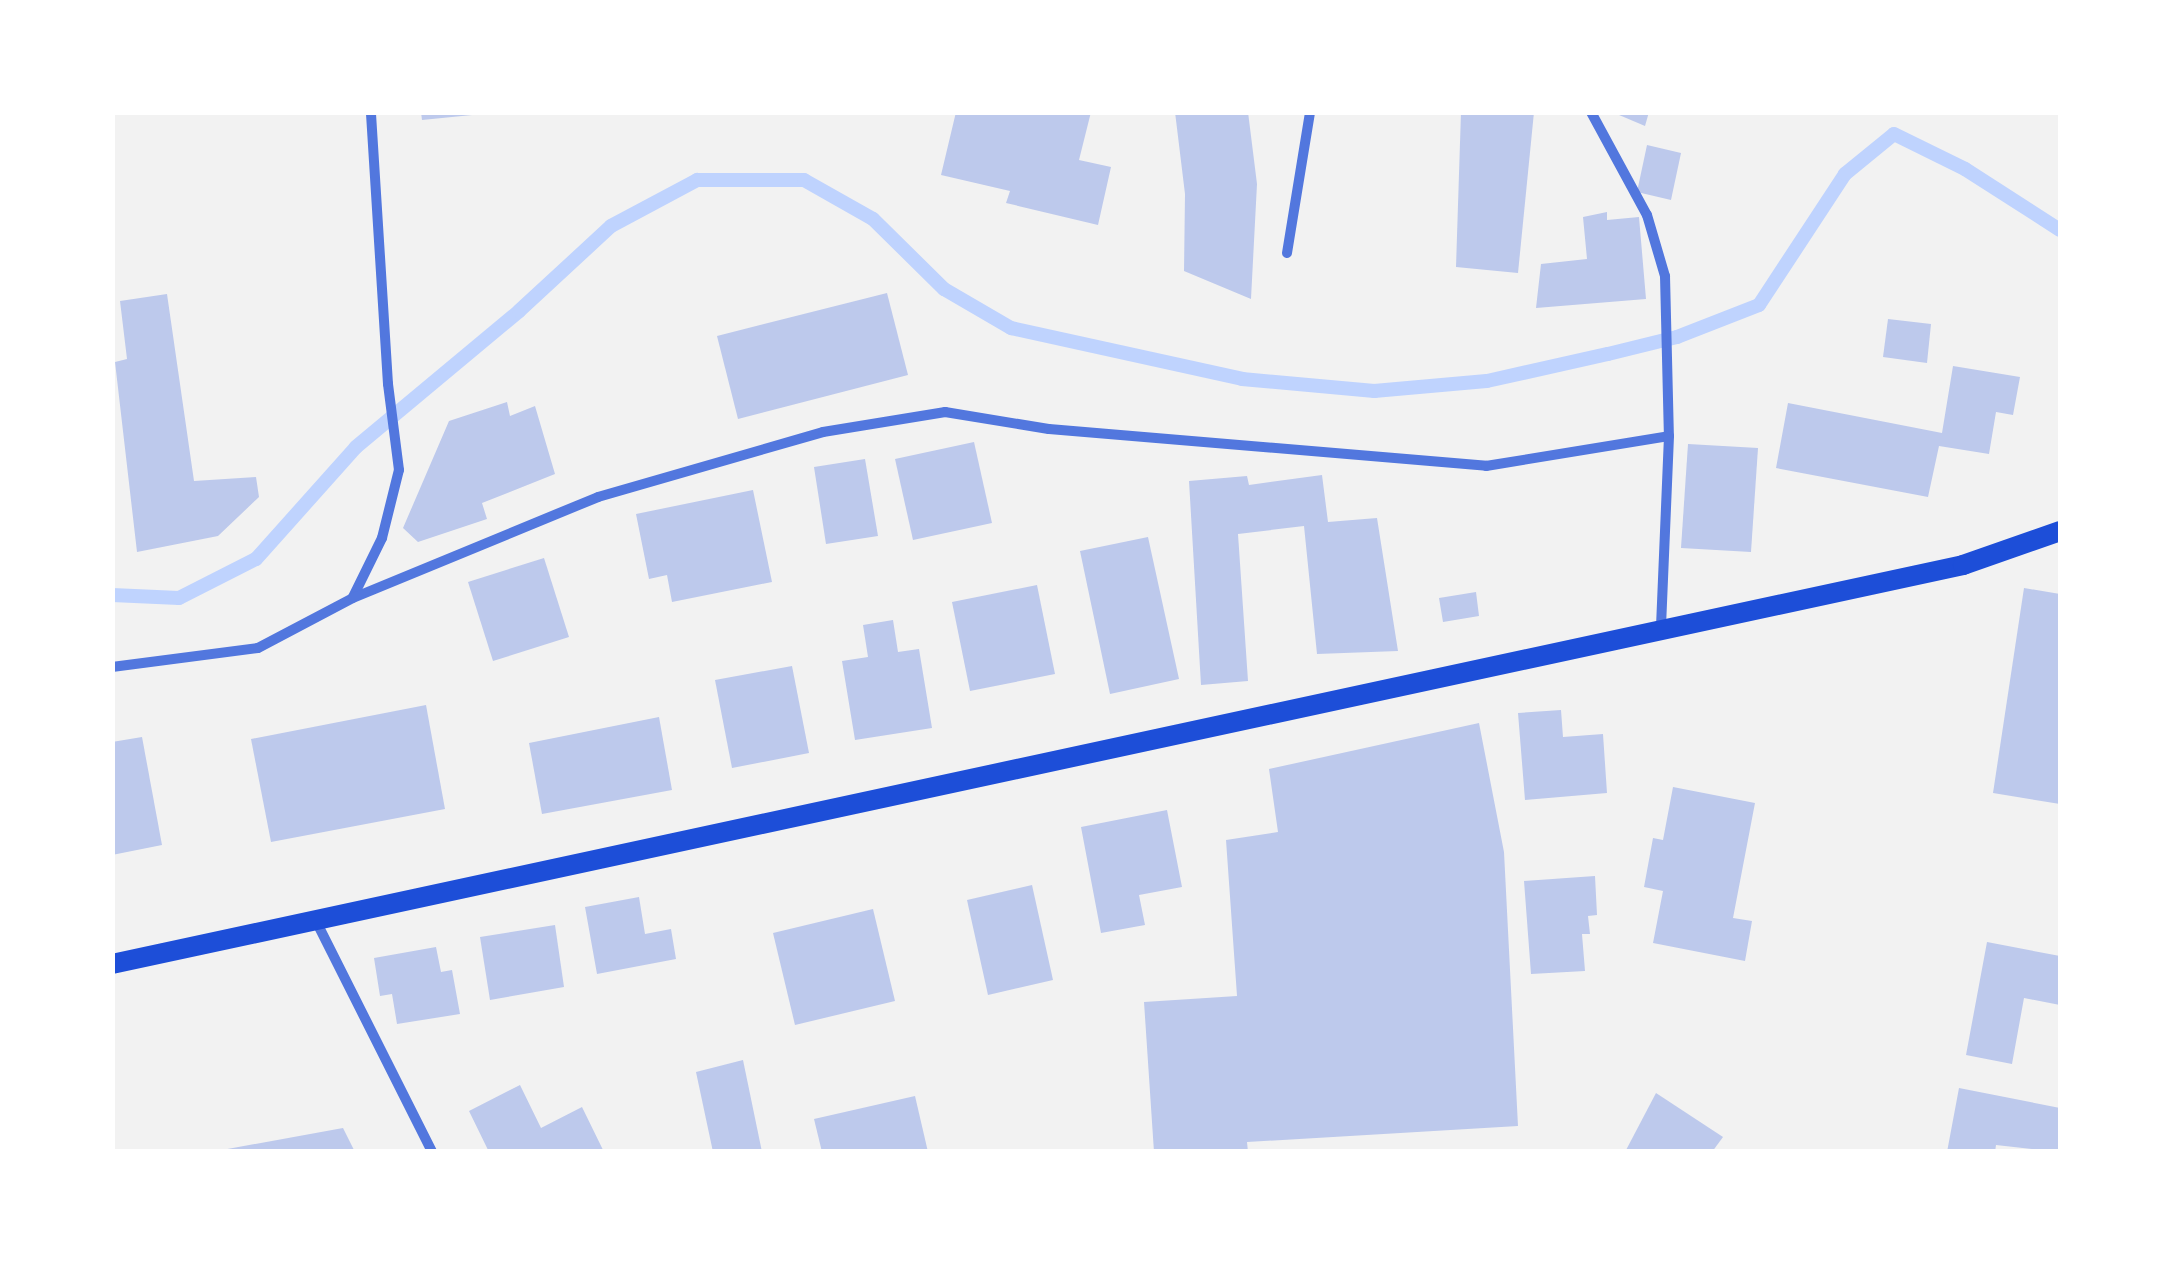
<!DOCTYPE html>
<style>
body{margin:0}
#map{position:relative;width:2173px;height:1264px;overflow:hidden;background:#f2f2f2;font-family:"PT Sans",sans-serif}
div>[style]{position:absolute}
.stream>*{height:14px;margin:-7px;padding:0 7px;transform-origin:7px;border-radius:7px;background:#bfd3fe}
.building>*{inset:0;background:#bdc9ec}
.minor>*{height:10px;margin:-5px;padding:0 5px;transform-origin:5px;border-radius:5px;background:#5277de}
.secondary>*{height:20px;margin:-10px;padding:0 10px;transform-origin:10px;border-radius:10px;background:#1d4ed8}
span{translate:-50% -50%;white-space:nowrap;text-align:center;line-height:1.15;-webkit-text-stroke:10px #fff;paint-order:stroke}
.frame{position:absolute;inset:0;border:115px solid #fff;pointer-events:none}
</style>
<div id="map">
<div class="stream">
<div style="left:112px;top:595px;width:67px;rotate:2.6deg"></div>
<div style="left:179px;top:598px;width:86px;rotate:-26.9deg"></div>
<div style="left:256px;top:559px;width:150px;rotate:-48.2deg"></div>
<div style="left:356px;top:447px;width:212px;rotate:-39.8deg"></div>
<div style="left:519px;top:311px;width:125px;rotate:-42.7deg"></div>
<div style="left:611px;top:226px;width:98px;rotate:-28.1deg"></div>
<div style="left:697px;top:180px;width:107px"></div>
<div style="left:804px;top:180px;width:79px;rotate:29.5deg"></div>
<div style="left:873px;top:219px;width:100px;rotate:44.6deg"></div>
<div style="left:944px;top:289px;width:78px;rotate:30.2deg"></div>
<div style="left:1011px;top:328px;width:237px;rotate:12.4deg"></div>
<div style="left:1242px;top:379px;width:133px;rotate:5.2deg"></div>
<div style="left:1374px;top:391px;width:113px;rotate:-5.1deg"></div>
<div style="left:1487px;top:381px;width:124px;rotate:-12.6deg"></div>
<div style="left:1608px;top:354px;width:71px;rotate:-13.8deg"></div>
<div style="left:1677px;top:337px;width:88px;rotate:-21.3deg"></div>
<div style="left:1759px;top:305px;width:157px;rotate:-56.7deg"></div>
<div style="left:1845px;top:174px;width:63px;rotate:-39.2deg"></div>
<div style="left:1894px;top:134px;width:79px;rotate:26.2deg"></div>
<div style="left:1965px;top:169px;width:113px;rotate:32.7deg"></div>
</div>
<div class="building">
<div style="clip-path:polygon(421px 112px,471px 112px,472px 115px,422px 120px)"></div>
<div style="clip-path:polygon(956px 112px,1091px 112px,1079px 160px,1111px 167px,1098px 225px,1006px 203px,1010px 191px,941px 175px)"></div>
<div style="clip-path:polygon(1175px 112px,1248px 112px,1257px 184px,1251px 299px,1184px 271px,1185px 194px)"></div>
<div style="clip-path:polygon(1461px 112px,1534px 112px,1518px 273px,1456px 267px)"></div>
<div style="clip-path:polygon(1612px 112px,1649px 112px,1645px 126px)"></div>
<div style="clip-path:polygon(1647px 145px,1681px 153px,1671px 200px,1637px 192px)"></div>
<div style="clip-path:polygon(1607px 212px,1607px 220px,1639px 217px,1646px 299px,1536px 308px,1541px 264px,1587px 259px,1583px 217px)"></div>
<div style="clip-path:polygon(887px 293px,908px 375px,738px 419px,717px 336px)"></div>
<div style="clip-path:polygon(167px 294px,194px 481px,256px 477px,259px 497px,218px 536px,137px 552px,115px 362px,127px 359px,120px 301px)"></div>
<div style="clip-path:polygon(1888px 319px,1931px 324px,1927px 363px,1883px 357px)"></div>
<div style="clip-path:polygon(1953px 366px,2020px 377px,2013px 415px,1996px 412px,1989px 454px,1939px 446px,1928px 497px,1776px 468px,1788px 403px,1942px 433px)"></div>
<div style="clip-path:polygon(507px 402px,510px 416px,535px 406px,555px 474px,482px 503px,487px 519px,418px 542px,403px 528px,449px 421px)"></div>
<div style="clip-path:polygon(974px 442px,992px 523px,913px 540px,895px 459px)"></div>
<div style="clip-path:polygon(1688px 444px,1758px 448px,1751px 552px,1681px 548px)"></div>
<div style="clip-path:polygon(865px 459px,878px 536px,826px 544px,814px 467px)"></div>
<div style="clip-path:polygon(1322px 475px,1328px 522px,1377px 518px,1398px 651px,1317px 654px,1304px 526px,1238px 534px,1248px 681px,1201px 685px,1189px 481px,1247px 476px,1249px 485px)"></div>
<div style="clip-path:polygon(753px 490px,772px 582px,672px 602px,667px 575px,649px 579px,636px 514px)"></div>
<div style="clip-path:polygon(1148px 537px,1179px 679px,1110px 694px,1080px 551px)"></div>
<div style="clip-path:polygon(544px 558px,569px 637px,493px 661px,468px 582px)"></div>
<div style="clip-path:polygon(1037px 585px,1055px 674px,970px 691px,952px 602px)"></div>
<div style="clip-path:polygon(2024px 588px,2060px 594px,2060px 804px,1993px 793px)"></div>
<div style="clip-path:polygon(1476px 592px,1479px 616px,1443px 622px,1439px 598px)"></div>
<div style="clip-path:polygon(893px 620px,898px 652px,919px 649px,932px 728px,855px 740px,842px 661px,868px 657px,863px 625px)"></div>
<div style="clip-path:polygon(792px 666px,809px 753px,732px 768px,715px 680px)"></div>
<div style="clip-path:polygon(426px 705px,445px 809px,271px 842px,251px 739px)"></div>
<div style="clip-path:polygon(1561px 710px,1563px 737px,1603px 734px,1607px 793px,1525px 800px,1518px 713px)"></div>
<div style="clip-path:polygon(659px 717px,672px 790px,542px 814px,529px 743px)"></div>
<div style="clip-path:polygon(1479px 723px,1504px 852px,1518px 1126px,1247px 1142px,1248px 1152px,1154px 1152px,1144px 1002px,1237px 996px,1226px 840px,1278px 832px,1269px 769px)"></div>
<div style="clip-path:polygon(142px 737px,162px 845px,112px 855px,112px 742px)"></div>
<div style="clip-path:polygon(1673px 787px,1755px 803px,1733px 918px,1752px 921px,1745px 961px,1653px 943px,1663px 891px,1644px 887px,1653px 838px,1663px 840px)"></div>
<div style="clip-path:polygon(1167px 810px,1182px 887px,1139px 895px,1145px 925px,1101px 933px,1081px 827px)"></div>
<div style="clip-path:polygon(1595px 876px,1597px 915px,1588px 916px,1590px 934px,1582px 934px,1585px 971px,1531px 974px,1524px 881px)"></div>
<div style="clip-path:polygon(1032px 885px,1053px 980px,988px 995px,967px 900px)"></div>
<div style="clip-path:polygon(639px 897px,645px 934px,671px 929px,676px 959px,597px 974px,585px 907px)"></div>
<div style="clip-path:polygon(873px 909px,895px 1001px,795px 1025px,773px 933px)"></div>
<div style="clip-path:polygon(555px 925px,564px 987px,490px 1000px,480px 937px)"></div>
<div style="clip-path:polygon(1987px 942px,2060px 956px,2060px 1005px,2024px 998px,2012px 1064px,1966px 1055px)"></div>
<div style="clip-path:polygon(436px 947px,441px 972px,452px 970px,460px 1014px,397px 1024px,392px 994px,380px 996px,374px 958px)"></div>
<div style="clip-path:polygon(743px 1060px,762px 1152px,713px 1152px,696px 1072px)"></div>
<div style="clip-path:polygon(520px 1085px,541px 1128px,582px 1107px,604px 1152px,489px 1152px,469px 1111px)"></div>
<div style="clip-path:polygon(1959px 1088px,2060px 1108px,2060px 1152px,1996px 1145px,1995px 1152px,1947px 1152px)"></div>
<div style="clip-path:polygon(1656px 1093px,1723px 1137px,1712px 1152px,1625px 1152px)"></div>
<div style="clip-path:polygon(915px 1096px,928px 1152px,822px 1152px,814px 1119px)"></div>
<div style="clip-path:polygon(343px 1128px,355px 1152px,222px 1152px,222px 1150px)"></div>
</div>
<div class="minor">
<div style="left:1591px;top:112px;width:117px;rotate:61.5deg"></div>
<div style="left:1647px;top:215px;width:64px;rotate:73.6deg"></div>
<div style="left:1665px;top:276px;width:160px;rotate:88.6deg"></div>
<div style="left:1287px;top:253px;width:143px;rotate:-80.7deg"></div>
<div style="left:353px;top:597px;width:66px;rotate:-63.8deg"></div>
<div style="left:382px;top:538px;width:70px;rotate:-76deg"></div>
<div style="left:399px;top:470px;width:87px;rotate:-97.3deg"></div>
<div style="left:388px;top:384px;width:273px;rotate:-93.6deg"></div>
<div style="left:112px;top:667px;width:147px;rotate:-7.4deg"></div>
<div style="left:258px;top:648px;width:107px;rotate:-27.8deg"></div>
<div style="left:353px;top:598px;width:265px;rotate:-22.4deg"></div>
<div style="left:598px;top:497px;width:234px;rotate:-16.1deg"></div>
<div style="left:823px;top:432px;width:124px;rotate:-9.3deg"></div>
<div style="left:945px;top:412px;width:105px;rotate:9.3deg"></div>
<div style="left:1049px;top:429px;width:439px;rotate:4.8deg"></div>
<div style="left:1486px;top:466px;width:185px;rotate:-9.3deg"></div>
<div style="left:1669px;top:436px;width:194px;rotate:92.4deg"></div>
<div style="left:316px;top:921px;width:258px;rotate:63.3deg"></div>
</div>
<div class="secondary">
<div style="left:112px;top:964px;width:1894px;rotate:-12.16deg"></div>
<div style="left:1963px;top:565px;width:103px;rotate:-19.3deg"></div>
</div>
<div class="frame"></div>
</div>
